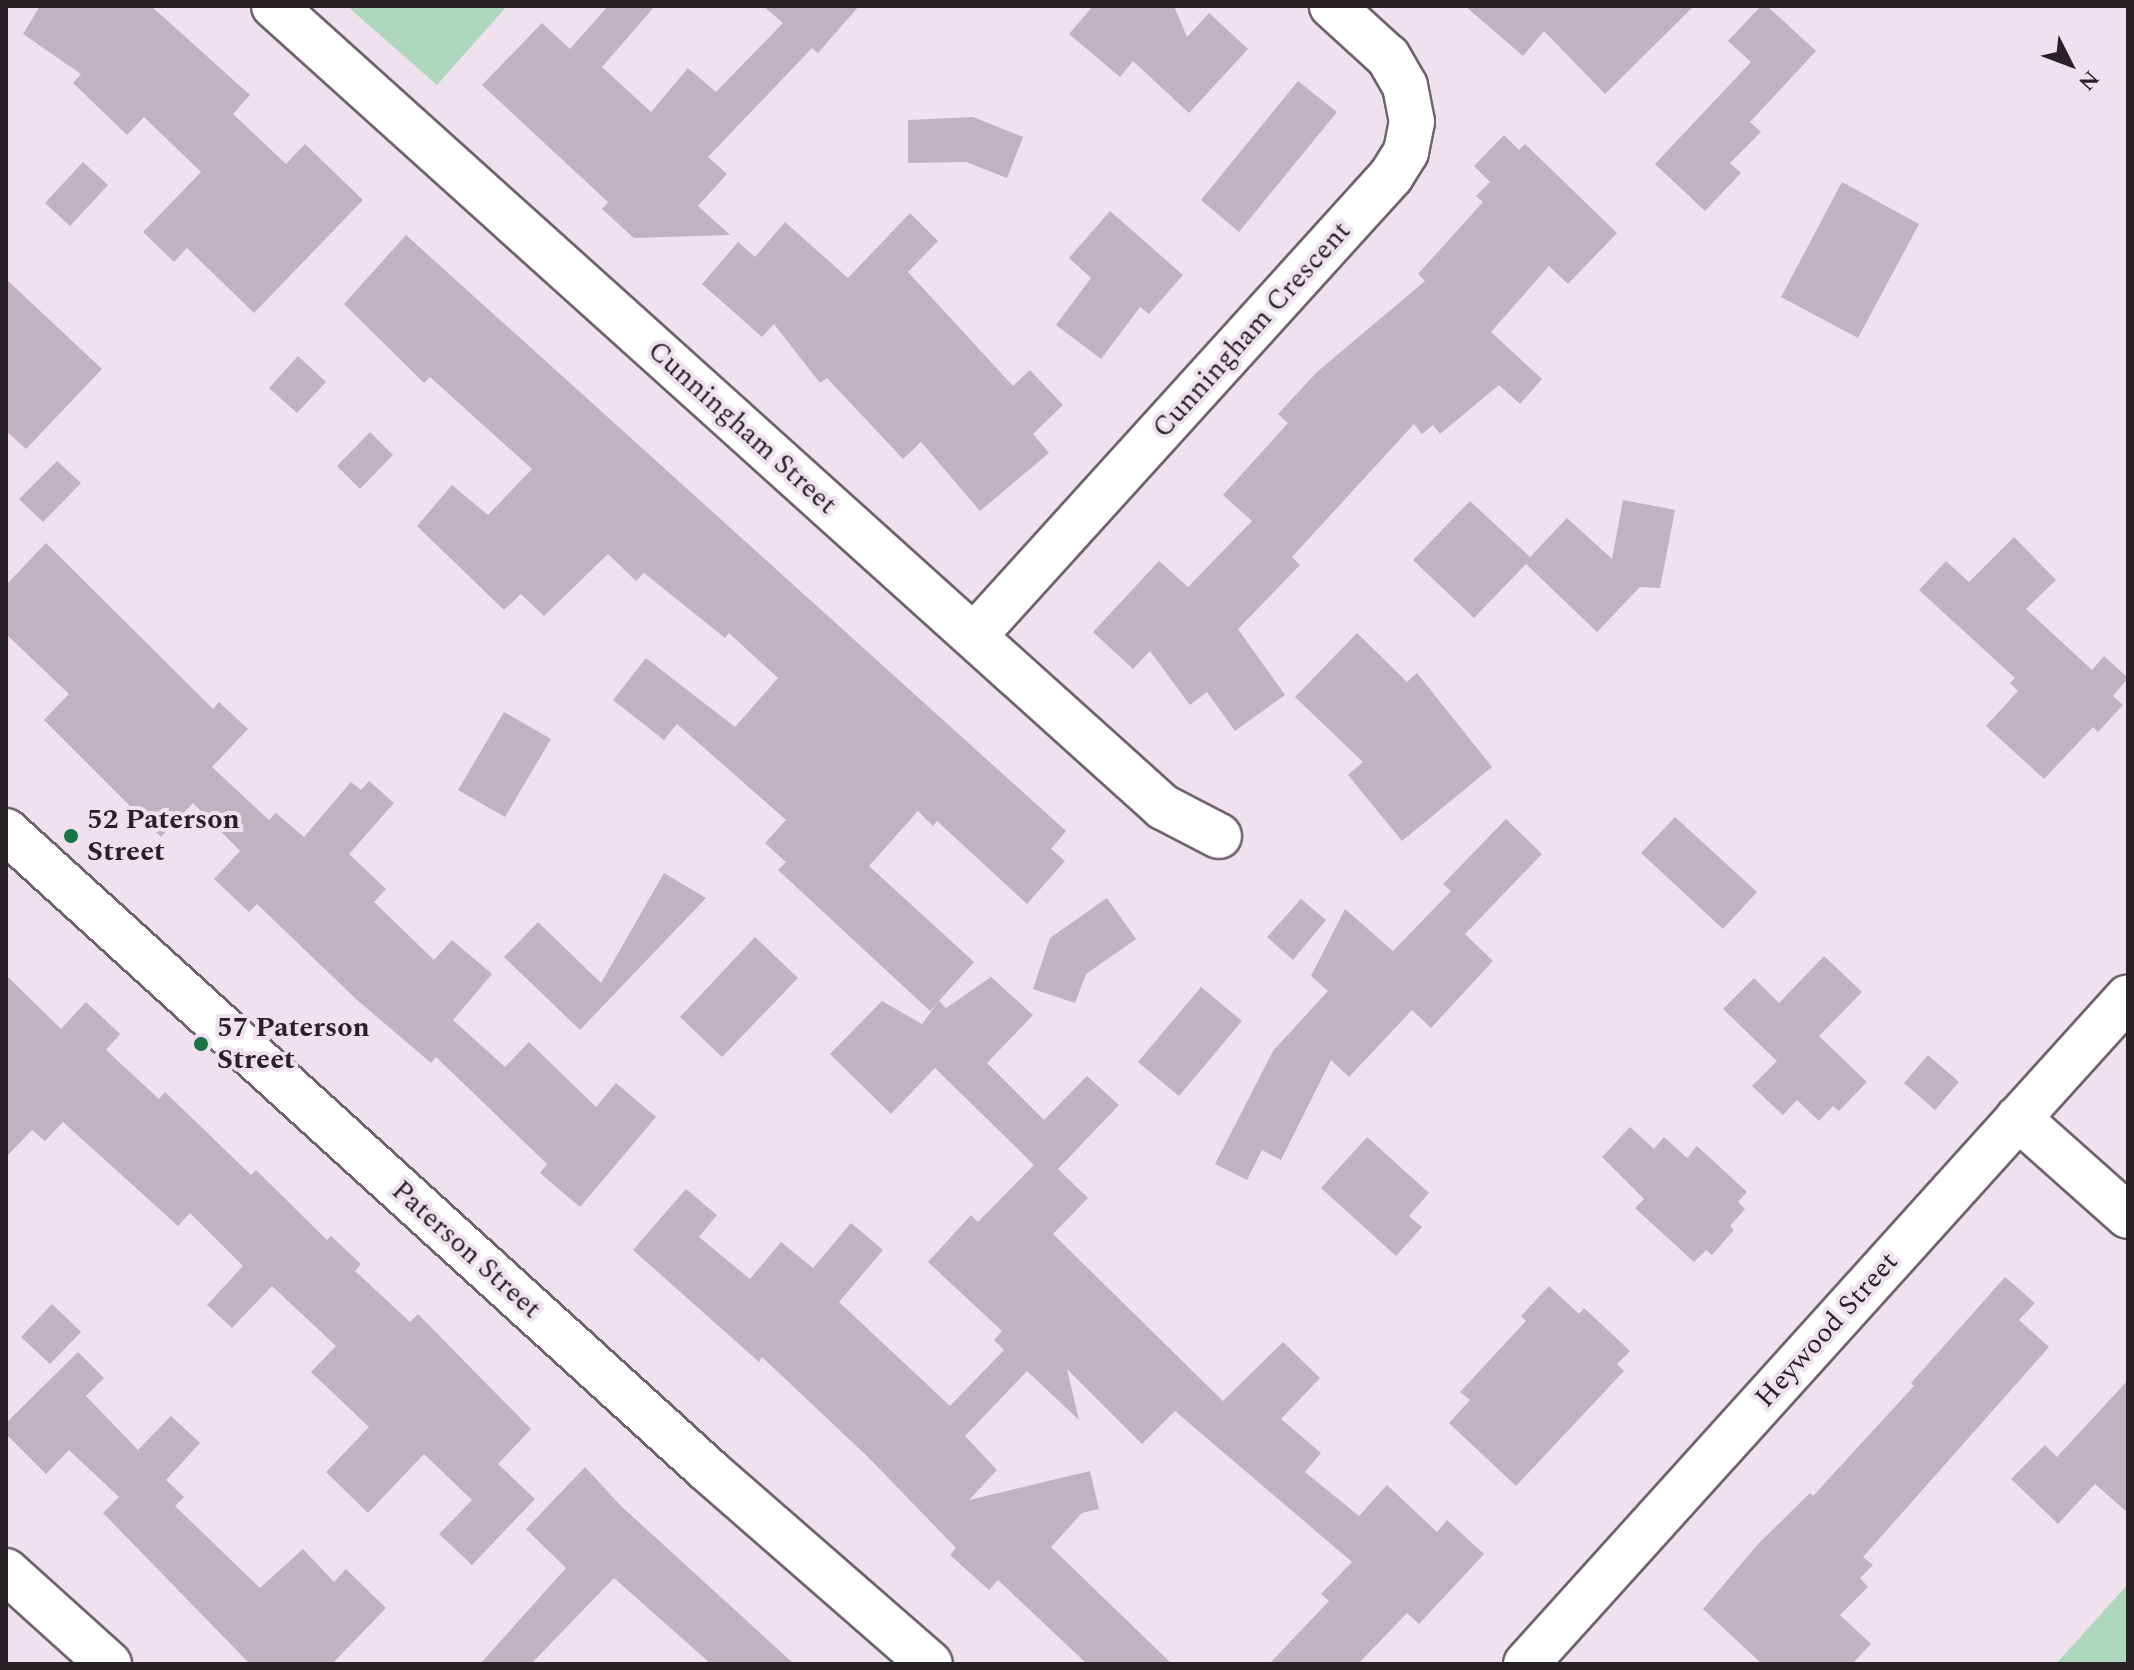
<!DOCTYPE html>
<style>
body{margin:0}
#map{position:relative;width:2134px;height:1670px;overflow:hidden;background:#f0e1ee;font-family:Spectral,serif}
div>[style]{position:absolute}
.green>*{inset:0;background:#add7bc}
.building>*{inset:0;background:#c0b2be}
.roads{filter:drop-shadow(2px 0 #70636e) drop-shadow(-2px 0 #70636e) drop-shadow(0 2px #70636e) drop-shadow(0 -2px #70636e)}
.street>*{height:44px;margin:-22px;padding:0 22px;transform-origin:22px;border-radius:22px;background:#fff}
.dots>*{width:22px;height:22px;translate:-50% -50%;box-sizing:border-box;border:4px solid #f0e1ee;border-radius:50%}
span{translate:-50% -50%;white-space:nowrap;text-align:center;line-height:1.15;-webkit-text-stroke:8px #f0e1ee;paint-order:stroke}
.street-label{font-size:28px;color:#282227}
.poi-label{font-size:28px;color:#282227;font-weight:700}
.left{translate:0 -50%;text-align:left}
.frame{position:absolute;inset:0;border:8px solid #282227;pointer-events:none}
.north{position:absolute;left:2030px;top:24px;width:80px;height:80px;-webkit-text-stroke:6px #f0e1ee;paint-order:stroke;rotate:132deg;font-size:22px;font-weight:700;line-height:32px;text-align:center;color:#282227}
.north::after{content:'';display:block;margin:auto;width:28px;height:36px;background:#282227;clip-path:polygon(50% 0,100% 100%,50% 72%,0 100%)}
</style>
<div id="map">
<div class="green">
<div style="clip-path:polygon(347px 6px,507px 6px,437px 85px)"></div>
<div style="clip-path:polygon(2128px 1584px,2128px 1664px,2056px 1664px)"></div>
</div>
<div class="building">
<div style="clip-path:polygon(40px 6px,151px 6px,250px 95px,233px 114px,286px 164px,305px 144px,363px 200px,254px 313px,187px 248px,174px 262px,143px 232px,201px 172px,144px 117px,127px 135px,73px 83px,81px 74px,23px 34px)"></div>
<div style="clip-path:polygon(608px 6px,655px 6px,602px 67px,651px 112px,688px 68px,716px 92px,783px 23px,763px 6px,859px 6px,818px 53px,812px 48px,708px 157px,727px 174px,698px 206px,730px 235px,634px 238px,602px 209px,608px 202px,482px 85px,542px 23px,570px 49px)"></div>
<div style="clip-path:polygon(1093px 6px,1174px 6px,1187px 37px,1209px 13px,1248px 49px,1189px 113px,1133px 61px,1120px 77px,1069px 34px)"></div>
<div style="clip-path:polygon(1465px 6px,1694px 6px,1605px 94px,1544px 31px,1523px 56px)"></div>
<div style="clip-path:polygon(1761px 6px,1767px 6px,1816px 51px,1750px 122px,1761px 132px,1730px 163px,1741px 173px,1705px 211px,1655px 164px,1751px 62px,1728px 41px)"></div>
<div style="clip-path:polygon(1298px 81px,1337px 112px,1239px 232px,1201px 200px)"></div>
<div style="clip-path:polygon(973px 117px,1023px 137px,1007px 178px,966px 162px,908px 163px,908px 120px)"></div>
<div style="clip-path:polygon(1504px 135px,1519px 150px,1525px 144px,1617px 233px,1568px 284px,1549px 266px,1491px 332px,1542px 379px,1520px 404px,1499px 385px,1440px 434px,1433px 425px,1422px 434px,1414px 424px,1292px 557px,1300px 565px,1238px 629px,1285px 695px,1235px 731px,1207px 692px,1190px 705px,1150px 651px,1133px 669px,1093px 632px,1159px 561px,1188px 587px,1252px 521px,1223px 495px,1288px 423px,1278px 414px,1317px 372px,1425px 281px,1418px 274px,1483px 202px,1476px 196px,1490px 182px,1474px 166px)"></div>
<div style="clip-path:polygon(83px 162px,108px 185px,70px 226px,45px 203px)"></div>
<div style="clip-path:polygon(1842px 182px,1919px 224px,1858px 338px,1781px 297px)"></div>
<div style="clip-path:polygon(1110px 211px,1183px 275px,1149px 314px,1140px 307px,1101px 359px,1056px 325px,1091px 278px,1069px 258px)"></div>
<div style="clip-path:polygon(910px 213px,938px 241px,908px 272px,1013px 386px,1030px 370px,1063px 405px,1033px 434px,1049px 453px,980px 511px,921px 442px,903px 459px,827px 378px,820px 383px,774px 324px,762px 337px,702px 284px,738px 242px,755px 257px,785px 222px,848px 278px)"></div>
<div style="clip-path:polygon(406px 235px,1066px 831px,1051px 849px,1065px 861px,1027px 904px,937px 821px,933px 826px,918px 811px,869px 866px,974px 962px,939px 1001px,946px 1008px,991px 977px,1033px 1015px,987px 1063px,1044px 1120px,1087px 1076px,1119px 1105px,1058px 1169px,1088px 1198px,1053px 1234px,1223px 1401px,1283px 1342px,1320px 1378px,1281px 1419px,1321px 1453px,1305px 1472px,1359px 1516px,1387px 1485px,1437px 1532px,1447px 1520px,1484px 1554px,1419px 1624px,1407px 1613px,1358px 1664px,1269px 1664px,1329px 1601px,1321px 1594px,1352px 1562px,1175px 1411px,1142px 1444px,1067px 1369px,1079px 1420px,1027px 1371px,965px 1436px,997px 1470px,969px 1500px,1090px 1471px,1099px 1509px,1082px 1513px,1051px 1547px,1172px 1664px,1087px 1664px,998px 1580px,989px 1590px,950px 1555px,956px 1548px,868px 1457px,762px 1357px,759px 1362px,633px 1250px,686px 1189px,717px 1215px,699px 1237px,750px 1279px,781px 1242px,813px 1268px,851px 1223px,883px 1250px,839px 1302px,950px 1406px,1004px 1350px,994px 1340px,1002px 1331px,928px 1262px,971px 1215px,978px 1222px,1034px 1165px,935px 1068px,891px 1114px,830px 1054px,882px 1001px,922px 1024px,939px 1001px,930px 1011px,778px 870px,786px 862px,765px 843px,786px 820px,677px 724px,664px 740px,613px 700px,646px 658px,735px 727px,778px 678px,729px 633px,725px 638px,644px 573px,636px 581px,608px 554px,544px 616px,521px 594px,504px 610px,417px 526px,452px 485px,488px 515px,532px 469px,430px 377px,424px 383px,344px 304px)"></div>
<div style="clip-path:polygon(6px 279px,102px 369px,26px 449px,6px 431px)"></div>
<div style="clip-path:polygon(298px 356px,326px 382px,297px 413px,269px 388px)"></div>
<div style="clip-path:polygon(370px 432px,393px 455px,360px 489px,337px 466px)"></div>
<div style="clip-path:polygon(57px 461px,81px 483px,43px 522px,19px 499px)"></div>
<div style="clip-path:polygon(1623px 500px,1675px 510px,1660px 588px,1640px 587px,1597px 632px,1526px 564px,1474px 618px,1413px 560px,1470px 501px,1530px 557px,1567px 518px,1612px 559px)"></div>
<div style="clip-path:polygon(2014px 537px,2056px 580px,2026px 609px,2092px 670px,2104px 656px,2128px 678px,2113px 696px,2123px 705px,2098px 732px,2093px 727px,2044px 779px,1986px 726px,2018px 691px,2010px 683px,2015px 678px,1919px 590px,1946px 561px,1969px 582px)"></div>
<div style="clip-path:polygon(46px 543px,213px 709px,219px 702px,248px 729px,212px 767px,269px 820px,276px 813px,304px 837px,351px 782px,361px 790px,369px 781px,394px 803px,349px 854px,386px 889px,374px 902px,434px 960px,452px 940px,492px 974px,453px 1020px,505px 1067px,529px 1042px,596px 1107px,616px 1083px,656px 1117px,580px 1207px,540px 1173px,547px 1164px,436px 1057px,431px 1063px,356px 999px,257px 904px,249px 912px,214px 879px,240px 851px,193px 803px,161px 837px,44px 720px,69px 694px,6px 634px,6px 585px)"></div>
<div style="clip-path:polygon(1357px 633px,1407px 682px,1417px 673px,1492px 767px,1402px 841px,1348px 775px,1363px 762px,1295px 697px)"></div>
<div style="clip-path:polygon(504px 712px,551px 739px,505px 817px,458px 790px)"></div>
<div style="clip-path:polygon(1675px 817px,1757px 892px,1723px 929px,1641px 853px)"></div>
<div style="clip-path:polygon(1506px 819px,1542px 854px,1465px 934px,1493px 961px,1431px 1028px,1412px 1010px,1349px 1077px,1331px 1060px,1281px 1160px,1262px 1150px,1247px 1180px,1215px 1164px,1273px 1051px,1328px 991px,1311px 976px,1345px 909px,1393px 951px,1451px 891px,1443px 884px)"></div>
<div style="clip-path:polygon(664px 873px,706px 898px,580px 1030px,504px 957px,538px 922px,601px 983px)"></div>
<div style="clip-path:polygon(1107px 898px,1136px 939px,1086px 974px,1075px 1003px,1033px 989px,1050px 938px)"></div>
<div style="clip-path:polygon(1301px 899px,1326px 920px,1293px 960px,1267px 937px)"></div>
<div style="clip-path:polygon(755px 937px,798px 978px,722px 1057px,680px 1017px)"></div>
<div style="clip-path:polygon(1824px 956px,1862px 992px,1819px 1036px,1867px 1082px,1839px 1111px,1833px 1106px,1819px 1121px,1797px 1100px,1783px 1115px,1752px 1086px,1777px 1061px,1723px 1009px,1754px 978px,1779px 1003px)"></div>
<div style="clip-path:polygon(6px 975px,61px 1029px,86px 1002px,120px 1034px,106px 1050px,159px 1099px,165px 1092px,251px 1175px,256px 1170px,327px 1240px,331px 1236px,361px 1264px,355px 1271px,410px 1322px,418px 1314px,531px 1429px,498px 1464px,535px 1499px,472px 1565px,439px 1534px,472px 1500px,424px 1454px,368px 1513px,326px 1472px,369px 1427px,311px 1372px,336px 1346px,272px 1286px,232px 1328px,207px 1305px,243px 1266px,190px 1213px,178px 1226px,63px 1122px,45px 1141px,32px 1130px,6px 1157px)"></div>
<div style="clip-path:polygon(1201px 987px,1242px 1021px,1179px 1096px,1138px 1062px)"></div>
<div style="clip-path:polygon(1928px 1055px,1959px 1082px,1935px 1110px,1904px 1083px)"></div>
<div style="clip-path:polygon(1630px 1127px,1654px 1149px,1664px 1137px,1687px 1158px,1697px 1146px,1747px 1192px,1738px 1202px,1745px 1209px,1730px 1226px,1734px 1230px,1712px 1255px,1706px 1250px,1694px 1262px,1635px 1208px,1644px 1199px,1602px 1157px)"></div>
<div style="clip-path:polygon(1367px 1137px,1429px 1193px,1409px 1216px,1422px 1227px,1396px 1256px,1321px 1188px)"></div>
<div style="clip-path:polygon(2005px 1277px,2035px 1303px,2019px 1320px,2049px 1347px,1863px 1557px,1873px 1565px,1860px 1578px,1868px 1587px,1840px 1615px,1871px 1644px,1852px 1664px,1762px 1664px,1703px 1609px,1758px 1544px,1810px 1493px,1813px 1496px,1914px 1386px,1911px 1383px)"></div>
<div style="clip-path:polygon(1549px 1286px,1579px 1314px,1584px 1308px,1630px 1351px,1617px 1364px,1624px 1371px,1516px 1486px,1449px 1423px,1470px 1400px,1460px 1392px,1526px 1321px,1521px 1316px)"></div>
<div style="clip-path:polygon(52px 1304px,81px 1332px,50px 1364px,21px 1337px)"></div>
<div style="clip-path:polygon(78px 1352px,104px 1378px,86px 1396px,138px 1450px,171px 1416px,200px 1443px,166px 1480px,184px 1497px,175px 1506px,260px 1588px,303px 1549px,334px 1582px,346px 1569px,386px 1608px,332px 1664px,250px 1664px,103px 1513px,119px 1497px,69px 1450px,46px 1474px,6px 1434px,6px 1423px)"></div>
<div style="clip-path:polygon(2128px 1380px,2128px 1513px,2095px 1484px,2058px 1524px,2011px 1479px,2045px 1445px,2057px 1457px)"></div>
<div style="clip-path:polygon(585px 1467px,621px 1506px,794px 1664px,711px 1664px,614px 1578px,531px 1664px,480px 1664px,566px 1568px,526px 1529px)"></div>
</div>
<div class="roads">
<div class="street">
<div style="left:274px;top:6px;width:1197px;rotate:42.02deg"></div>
<div style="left:1163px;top:807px;width:63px;rotate:27.4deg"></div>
<div style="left:974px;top:636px;width:621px;rotate:-47.81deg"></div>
<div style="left:1391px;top:176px;width:28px;rotate:-58deg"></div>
<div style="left:1406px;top:152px;width:31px;rotate:-79deg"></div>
<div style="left:1412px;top:122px;width:37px;rotate:-101deg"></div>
<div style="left:1405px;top:86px;width:34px;rotate:-120deg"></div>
<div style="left:1388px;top:57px;width:76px;rotate:-137.7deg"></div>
<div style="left:6px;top:831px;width:951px;rotate:42.31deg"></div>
<div style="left:709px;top:1471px;width:293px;rotate:41.1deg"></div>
<div style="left:2018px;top:1118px;width:147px;rotate:41.7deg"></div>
<div style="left:6px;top:1571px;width:139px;rotate:42.1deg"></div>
<div style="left:1526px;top:1664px;width:898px;rotate:-47.93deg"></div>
</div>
</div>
<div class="dots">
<div style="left:71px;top:836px;background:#177348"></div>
<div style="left:201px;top:1044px;background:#177348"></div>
</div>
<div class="street-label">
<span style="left:1252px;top:330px;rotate:-48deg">Cunningham Crescent</span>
<span style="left:742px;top:428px;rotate:42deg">Cunningham Street</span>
<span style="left:466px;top:1250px;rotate:42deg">Paterson Street</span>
<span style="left:1827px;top:1330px;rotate:-48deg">Heywood Street</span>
</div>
<div class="poi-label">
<span class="left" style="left:87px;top:836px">52 Paterson<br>Street</span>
<span class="left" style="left:217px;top:1044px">57 Paterson<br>Street</span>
</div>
<div class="frame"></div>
<div class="north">N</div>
</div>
